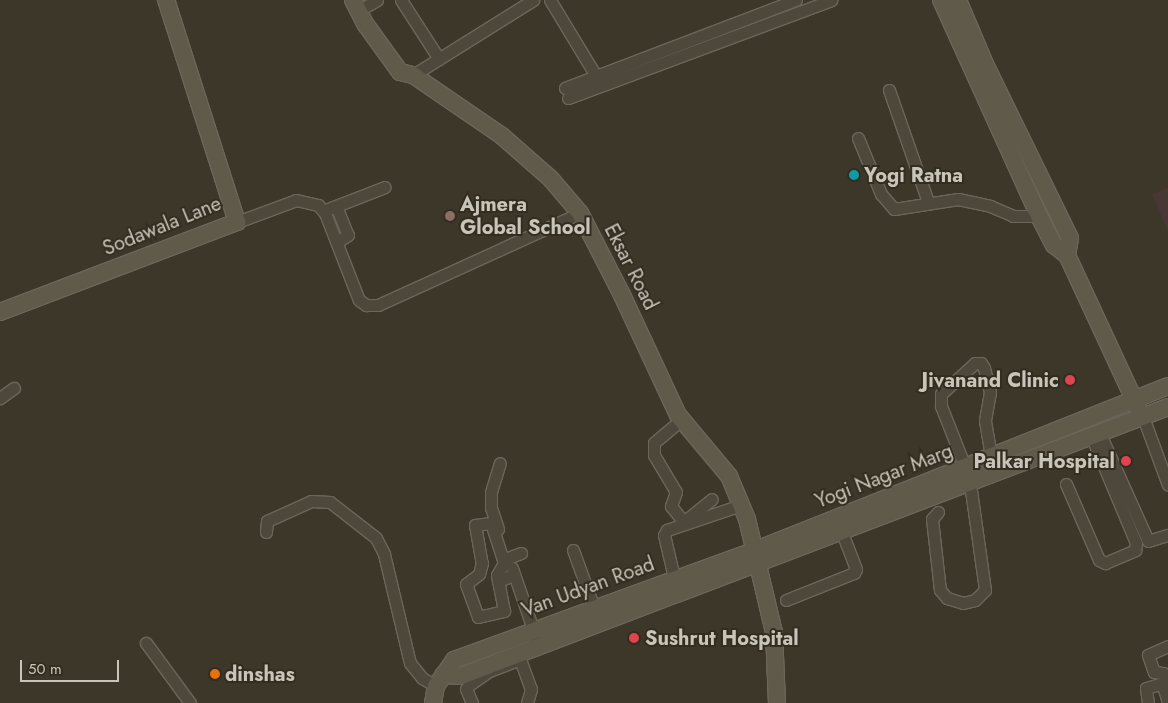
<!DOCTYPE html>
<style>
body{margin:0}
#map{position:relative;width:1168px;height:703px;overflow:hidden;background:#3d3729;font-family:Jost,sans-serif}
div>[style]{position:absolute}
.green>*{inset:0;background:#493736}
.roads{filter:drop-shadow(1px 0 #6b665a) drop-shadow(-1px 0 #6b665a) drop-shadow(0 1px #6b665a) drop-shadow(0 -1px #6b665a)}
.street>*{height:11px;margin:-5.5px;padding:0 5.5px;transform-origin:5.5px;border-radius:5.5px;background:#4e483c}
.secondary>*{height:16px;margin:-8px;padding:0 8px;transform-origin:8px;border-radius:8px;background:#605a4b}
.dots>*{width:14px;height:14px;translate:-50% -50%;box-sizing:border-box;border:2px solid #332d21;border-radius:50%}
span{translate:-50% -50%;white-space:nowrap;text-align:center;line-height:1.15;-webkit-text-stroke:4px #332d21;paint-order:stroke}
.poi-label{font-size:20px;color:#c8c4b9;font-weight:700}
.left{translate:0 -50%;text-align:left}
.right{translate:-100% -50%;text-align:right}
.street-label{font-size:20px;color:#c8c4b9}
.scale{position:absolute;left:20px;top:660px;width:99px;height:22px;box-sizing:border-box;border:2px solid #c8c4b9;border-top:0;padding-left:6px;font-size:15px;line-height:18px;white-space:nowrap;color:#c8c4b9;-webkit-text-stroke:4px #332d21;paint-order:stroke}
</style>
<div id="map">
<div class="green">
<div style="clip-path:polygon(1168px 188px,1168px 232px,1152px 194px)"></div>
</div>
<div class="roads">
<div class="street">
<div style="left:401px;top:0;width:70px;rotate:57.2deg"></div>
<div style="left:550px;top:0;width:89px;rotate:58.8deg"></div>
<div style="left:358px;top:11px;width:22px;rotate:-30deg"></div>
<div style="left:413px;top:75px;width:142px;rotate:-32deg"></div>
<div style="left:565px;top:88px;width:247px;rotate:-20.9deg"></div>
<div style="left:889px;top:90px;width:119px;rotate:70.8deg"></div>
<div style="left:568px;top:98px;width:281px;rotate:-20.4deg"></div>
<div style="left:858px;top:138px;width:61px;rotate:67.7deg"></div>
<div style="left:881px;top:194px;width:20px;rotate:49deg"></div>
<div style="left:894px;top:209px;width:65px;rotate:-8.9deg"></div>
<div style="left:958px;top:199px;width:33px;rotate:12deg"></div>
<div style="left:990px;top:206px;width:25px;rotate:23deg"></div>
<div style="left:1013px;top:216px;width:26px"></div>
<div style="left:336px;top:206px;width:31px;rotate:68deg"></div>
<div style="left:348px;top:235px;width:13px;rotate:148deg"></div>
<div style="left:323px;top:211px;width:66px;rotate:-21.2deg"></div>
<div style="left:237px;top:222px;width:63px;rotate:-20.4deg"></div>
<div style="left:296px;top:200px;width:23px;rotate:13deg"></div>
<div style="left:318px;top:205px;width:11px;rotate:49deg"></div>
<div style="left:325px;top:213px;width:93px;rotate:68.7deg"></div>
<div style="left:359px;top:300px;width:9px;rotate:36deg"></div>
<div style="left:366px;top:305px;width:12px"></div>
<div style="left:378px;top:305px;width:222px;rotate:-24.5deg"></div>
<div style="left:0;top:398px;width:17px;rotate:-36deg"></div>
<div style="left:1143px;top:417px;width:72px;rotate:69.8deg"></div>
<div style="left:681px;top:420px;width:35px;rotate:140deg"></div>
<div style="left:654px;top:443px;width:12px;rotate:90deg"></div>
<div style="left:654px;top:455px;width:43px;rotate:59.3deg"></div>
<div style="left:676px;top:492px;width:15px;rotate:110deg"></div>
<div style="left:671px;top:506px;width:18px;rotate:52deg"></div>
<div style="left:682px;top:520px;width:4px"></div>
<div style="left:686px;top:520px;width:33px;rotate:-39deg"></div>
<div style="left:1100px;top:434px;width:117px;rotate:65.8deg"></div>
<div style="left:1148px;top:541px;width:21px;rotate:-17deg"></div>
<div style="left:965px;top:467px;width:66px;rotate:-111.5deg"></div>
<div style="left:941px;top:406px;width:12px;rotate:-90deg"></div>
<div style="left:941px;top:394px;width:46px;rotate:-42.4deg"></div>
<div style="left:975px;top:363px;width:6px"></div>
<div style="left:981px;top:363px;width:6px;rotate:59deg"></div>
<div style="left:984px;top:368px;width:25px;rotate:76deg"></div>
<div style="left:990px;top:392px;width:29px;rotate:100deg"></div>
<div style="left:985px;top:421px;width:42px;rotate:80.3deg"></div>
<div style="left:1066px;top:484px;width:83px;rotate:66.5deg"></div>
<div style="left:1099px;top:560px;width:7px;rotate:27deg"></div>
<div style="left:1105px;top:563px;width:33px;rotate:-23deg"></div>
<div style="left:1135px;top:550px;width:7px;rotate:-82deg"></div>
<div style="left:1136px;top:543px;width:114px;rotate:-112.7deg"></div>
<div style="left:938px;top:512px;width:9px;rotate:131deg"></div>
<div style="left:932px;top:519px;width:71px;rotate:83.6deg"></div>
<div style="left:940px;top:590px;width:11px;rotate:49deg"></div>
<div style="left:947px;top:598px;width:17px;rotate:17deg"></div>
<div style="left:963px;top:603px;width:12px;rotate:-14deg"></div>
<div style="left:975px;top:600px;width:14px;rotate:-45deg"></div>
<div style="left:985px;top:590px;width:108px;rotate:-98deg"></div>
<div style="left:498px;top:529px;width:22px;rotate:-108deg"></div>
<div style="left:491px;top:508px;width:16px;rotate:-90deg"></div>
<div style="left:491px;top:492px;width:30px;rotate:-73deg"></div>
<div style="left:266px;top:532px;width:11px;rotate:-85deg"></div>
<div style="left:267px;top:521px;width:48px;rotate:-24.4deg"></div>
<div style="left:311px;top:501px;width:19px;rotate:3deg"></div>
<div style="left:330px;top:502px;width:58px;rotate:38deg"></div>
<div style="left:376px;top:538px;width:18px;rotate:63deg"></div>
<div style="left:384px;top:554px;width:112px;rotate:76.6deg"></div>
<div style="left:410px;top:663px;width:19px;rotate:51deg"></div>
<div style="left:422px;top:678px;width:16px;rotate:30deg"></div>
<div style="left:573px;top:550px;width:62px;rotate:70.1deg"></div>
<div style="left:508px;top:558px;width:14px;rotate:-21deg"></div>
<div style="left:512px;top:568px;width:74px;rotate:71.1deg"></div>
<div style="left:498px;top:581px;width:6px;rotate:-99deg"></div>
<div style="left:497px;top:575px;width:14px;rotate:-60deg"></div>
<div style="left:504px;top:563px;width:42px;rotate:-108deg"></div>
<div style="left:491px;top:523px;width:16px;rotate:173deg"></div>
<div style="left:475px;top:525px;width:39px;rotate:80deg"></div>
<div style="left:482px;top:563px;width:11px;rotate:105deg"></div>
<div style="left:479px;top:574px;width:16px;rotate:142deg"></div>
<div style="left:466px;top:584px;width:35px;rotate:70deg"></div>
<div style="left:478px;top:617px;width:27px;rotate:-13deg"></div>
<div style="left:504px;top:611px;width:31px;rotate:-101deg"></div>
<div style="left:498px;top:581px;width:17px;rotate:-21deg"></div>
<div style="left:676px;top:586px;width:52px;rotate:-103.2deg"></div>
<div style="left:664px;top:535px;width:6px;rotate:-59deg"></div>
<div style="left:667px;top:530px;width:78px;rotate:-18.7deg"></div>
<div style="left:786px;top:600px;width:73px;rotate:-21.7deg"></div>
<div style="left:854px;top:573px;width:4px;rotate:-63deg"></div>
<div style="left:856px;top:569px;width:39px;rotate:-111deg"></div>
<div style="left:146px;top:643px;width:74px;rotate:53.7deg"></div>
<div style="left:1168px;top:646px;width:22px;rotate:156deg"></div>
<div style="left:1148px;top:655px;width:18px;rotate:71deg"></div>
<div style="left:1154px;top:672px;width:9px;rotate:6deg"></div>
<div style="left:1163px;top:673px;width:14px;rotate:69deg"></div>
<div style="left:472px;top:703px;width:15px;rotate:-113deg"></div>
<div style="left:466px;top:689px;width:5px;rotate:-53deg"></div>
<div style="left:469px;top:685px;width:24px;rotate:-35deg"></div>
<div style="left:489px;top:671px;width:30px;rotate:-21deg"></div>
<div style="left:517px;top:660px;width:4px;rotate:27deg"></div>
<div style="left:521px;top:662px;width:29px;rotate:70deg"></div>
<div style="left:531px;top:689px;width:15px;rotate:106deg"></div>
<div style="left:1148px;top:703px;width:15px;rotate:-98deg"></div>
<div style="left:1146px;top:688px;width:15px;rotate:-16deg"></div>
<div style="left:1160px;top:684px;width:4px;rotate:34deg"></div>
<div style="left:1163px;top:686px;width:17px;rotate:73deg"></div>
</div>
<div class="secondary">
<div style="left:353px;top:0;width:28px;rotate:63deg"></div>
<div style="left:366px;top:25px;width:58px;rotate:54.1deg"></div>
<div style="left:400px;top:72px;width:13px;rotate:13deg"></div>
<div style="left:413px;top:75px;width:108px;rotate:34.4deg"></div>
<div style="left:502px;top:136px;width:64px;rotate:41.2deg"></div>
<div style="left:550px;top:178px;width:46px;rotate:49.4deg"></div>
<div style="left:580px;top:213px;width:92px;rotate:62.9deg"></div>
<div style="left:622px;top:295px;width:132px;rotate:65deg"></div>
<div style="left:678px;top:415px;width:80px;rotate:50.1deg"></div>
<div style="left:729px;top:476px;width:47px;rotate:67.3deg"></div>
<div style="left:747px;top:519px;width:116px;rotate:76.6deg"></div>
<div style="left:774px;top:632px;width:71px;rotate:87.6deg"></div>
<div style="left:941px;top:0;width:237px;rotate:65.6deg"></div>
<div style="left:1039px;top:216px;width:33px;rotate:63deg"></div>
<div style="left:1054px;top:245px;width:16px;rotate:38deg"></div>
<div style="left:1067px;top:255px;width:169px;rotate:65.1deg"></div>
<div style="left:958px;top:0;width:69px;rotate:67.1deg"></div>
<div style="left:985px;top:64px;width:194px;rotate:64deg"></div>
<div style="left:1070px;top:238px;width:17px;rotate:100deg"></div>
<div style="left:0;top:312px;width:254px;rotate:-20.8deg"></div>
<div style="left:237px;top:222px;width:233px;rotate:-107.7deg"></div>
<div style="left:443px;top:675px;width:18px;rotate:3deg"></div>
<div style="left:461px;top:676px;width:756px;rotate:-20.83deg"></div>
<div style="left:433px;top:703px;width:17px;rotate:-80deg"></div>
<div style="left:436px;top:686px;width:32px;rotate:-55deg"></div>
<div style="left:454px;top:660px;width:321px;rotate:-20deg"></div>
<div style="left:756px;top:550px;width:443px;rotate:-21.7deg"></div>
</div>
</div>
<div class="dots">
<div style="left:854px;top:175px;background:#0f9aa8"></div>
<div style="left:450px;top:216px;background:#8d6e63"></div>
<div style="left:1070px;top:380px;background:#e0444e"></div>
<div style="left:1126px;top:461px;background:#e0444e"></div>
<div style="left:634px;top:638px;background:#e0444e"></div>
<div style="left:215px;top:674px;background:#e8710a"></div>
</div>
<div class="poi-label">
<span class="left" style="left:864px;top:175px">Yogi Ratna</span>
<span class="left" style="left:460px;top:216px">Ajmera<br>Global School</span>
<span class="right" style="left:1059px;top:380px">Jivanand Clinic</span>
<span class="right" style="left:1115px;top:461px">Palkar Hospital</span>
<span class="left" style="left:645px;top:638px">Sushrut Hospital</span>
<span class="left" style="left:225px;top:674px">dinshas</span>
</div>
<div class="street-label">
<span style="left:162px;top:226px;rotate:-22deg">Sodawala Lane</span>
<span style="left:631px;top:267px;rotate:63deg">Eksar Road</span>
<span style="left:884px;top:476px;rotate:-21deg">Yogi Nagar Marg</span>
<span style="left:588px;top:587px;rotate:-20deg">Van Udyan Road</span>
</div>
<div class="scale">50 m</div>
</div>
